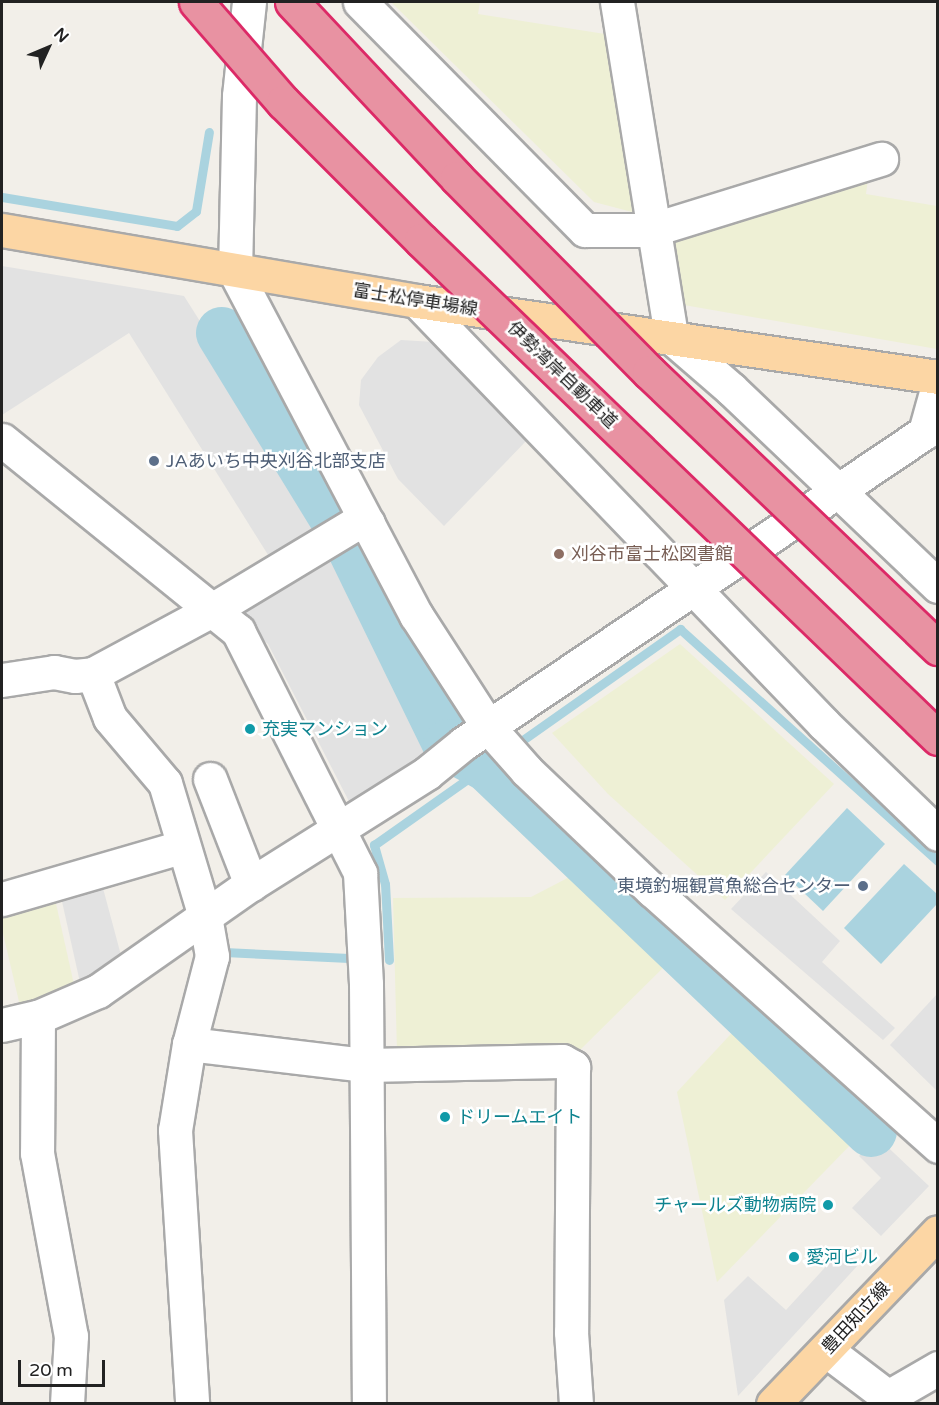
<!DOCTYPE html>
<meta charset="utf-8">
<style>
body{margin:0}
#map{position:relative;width:939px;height:1405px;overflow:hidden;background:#f2efe9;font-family:"Varela Round","Noto Sans JP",sans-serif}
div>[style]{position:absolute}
.farmland>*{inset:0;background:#eef0d5}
.parking>*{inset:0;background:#e2e2e2}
.water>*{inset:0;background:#aad3df}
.stream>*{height:9px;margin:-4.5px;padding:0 4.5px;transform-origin:4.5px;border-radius:4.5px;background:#aad3df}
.river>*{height:52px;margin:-26px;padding:0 26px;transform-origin:26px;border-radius:26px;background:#aad3df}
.roads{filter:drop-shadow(2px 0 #a9a9a9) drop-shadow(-2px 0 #a9a9a9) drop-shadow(0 2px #a9a9a9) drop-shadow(0 -2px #a9a9a9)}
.minor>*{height:33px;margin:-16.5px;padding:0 16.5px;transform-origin:16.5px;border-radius:16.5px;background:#fff}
.major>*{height:33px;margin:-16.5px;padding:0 16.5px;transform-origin:16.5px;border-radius:16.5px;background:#fcd6a4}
.bridges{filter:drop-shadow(2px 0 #dc2a67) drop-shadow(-2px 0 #dc2a67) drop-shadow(0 2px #dc2a67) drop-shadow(0 -2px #dc2a67)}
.highway-bridge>*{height:33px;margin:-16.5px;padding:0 16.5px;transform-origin:16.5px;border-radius:16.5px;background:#e892a2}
.dots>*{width:16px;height:16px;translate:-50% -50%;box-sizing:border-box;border:3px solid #fff;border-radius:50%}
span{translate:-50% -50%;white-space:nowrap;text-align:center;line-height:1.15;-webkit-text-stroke:5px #fff;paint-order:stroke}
.street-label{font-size:18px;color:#222}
.service-label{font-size:18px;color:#4e5e75}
.left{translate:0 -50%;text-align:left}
.right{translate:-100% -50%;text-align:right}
.education-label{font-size:18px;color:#785e54}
.culture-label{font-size:18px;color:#0d838f}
.frame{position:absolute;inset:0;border:3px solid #222;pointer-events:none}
.north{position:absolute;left:18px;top:18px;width:60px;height:60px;-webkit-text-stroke:4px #fff;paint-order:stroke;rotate:46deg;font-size:16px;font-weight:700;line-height:24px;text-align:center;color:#222}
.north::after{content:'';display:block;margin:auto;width:21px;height:27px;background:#222;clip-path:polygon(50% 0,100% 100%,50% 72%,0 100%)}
.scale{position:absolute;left:18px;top:1360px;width:87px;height:27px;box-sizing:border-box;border:3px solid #222;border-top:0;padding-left:8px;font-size:18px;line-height:21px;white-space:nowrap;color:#222;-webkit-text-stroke:4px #fff;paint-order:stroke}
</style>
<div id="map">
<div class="farmland">
<div style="clip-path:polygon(391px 2px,480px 2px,478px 14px,605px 34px,636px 213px,594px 202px)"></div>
<div style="clip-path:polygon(869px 171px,866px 194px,937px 206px,937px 349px,678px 304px,661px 237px)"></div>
<div style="clip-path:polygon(680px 644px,834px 784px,725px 900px,608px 794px,552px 733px)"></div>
<div style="clip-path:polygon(581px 871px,672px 959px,579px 1051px,397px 1053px,393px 898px,531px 897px)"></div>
<div style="clip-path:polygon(53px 890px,75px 989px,20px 1006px,2px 929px,2px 905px)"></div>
<div style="clip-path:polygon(742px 1022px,860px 1135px,717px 1282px,677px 1092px)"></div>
</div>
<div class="parking">
<div style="clip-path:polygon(2px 266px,184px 296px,327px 522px,270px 558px,129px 333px,2px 415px)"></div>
<div style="clip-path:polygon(401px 340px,434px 342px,529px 438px,444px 526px,398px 479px,359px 405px,361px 380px,378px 357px)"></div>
<div style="clip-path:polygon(339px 548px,441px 759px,355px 813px,268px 644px,230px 611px)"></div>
<div style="clip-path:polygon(766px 872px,840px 941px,822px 962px,895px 1028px,883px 1040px,731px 909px)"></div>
<div style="clip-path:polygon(100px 877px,122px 959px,81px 987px,59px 888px)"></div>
<div style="clip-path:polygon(937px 994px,937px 1091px,890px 1045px)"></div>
<div style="clip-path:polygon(877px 1137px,929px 1186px,881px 1236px,852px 1208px,881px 1178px,859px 1156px)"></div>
<div style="clip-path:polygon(842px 1249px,859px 1264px,738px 1396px,724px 1300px,748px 1276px,786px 1310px)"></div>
</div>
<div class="water">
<div style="clip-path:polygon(847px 808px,885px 844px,823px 911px,785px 875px)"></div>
<div style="clip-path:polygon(904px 864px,937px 894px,937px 904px,881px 964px,844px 928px)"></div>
</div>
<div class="stream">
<div style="left:2px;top:197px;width:177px;rotate:9.4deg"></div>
<div style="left:177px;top:226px;width:24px;rotate:-38deg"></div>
<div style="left:196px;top:211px;width:80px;rotate:-80.7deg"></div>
<div style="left:224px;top:952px;width:125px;rotate:2.7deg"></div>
<div style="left:389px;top:960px;width:76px;rotate:-93deg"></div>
<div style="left:385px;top:884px;width:41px;rotate:-105.8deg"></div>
<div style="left:374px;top:845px;width:375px;rotate:-35.2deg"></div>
<div style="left:680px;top:629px;width:347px;rotate:42deg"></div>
</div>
<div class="river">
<div style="left:222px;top:333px;width:243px;rotate:58.5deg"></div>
<div style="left:349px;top:540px;width:228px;rotate:64deg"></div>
<div style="left:449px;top:745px;width:44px;rotate:28.3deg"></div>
<div style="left:488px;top:766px;width:529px;rotate:43.62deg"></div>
</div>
<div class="roads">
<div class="minor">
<div style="left:249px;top:2px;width:95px;rotate:96.1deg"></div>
<div style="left:239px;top:96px;width:176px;rotate:91.3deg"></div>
<div style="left:235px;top:272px;width:388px;rotate:62.2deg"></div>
<div style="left:416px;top:615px;width:135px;rotate:57.1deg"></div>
<div style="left:489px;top:728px;width:57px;rotate:48.5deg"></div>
<div style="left:527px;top:771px;width:173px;rotate:43.6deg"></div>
<div style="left:652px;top:890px;width:384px;rotate:41.8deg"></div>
<div style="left:360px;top:2px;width:320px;rotate:45.4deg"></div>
<div style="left:585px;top:230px;width:66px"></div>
<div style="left:651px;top:230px;width:241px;rotate:-17.2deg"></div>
<div style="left:617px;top:2px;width:339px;rotate:80.8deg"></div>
<div style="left:671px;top:337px;width:79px;rotate:40.9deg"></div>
<div style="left:731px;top:389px;width:286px;rotate:43.6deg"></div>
<div style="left:417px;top:301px;width:587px;rotate:46.1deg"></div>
<div style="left:824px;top:724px;width:158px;rotate:44deg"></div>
<div style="left:2px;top:440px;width:304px;rotate:39deg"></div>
<div style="left:238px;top:631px;width:271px;rotate:63.2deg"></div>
<div style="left:360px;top:873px;width:111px;rotate:86.9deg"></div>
<div style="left:366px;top:984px;width:420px;rotate:89.6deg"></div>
<div style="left:93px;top:674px;width:47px;rotate:68.9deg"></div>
<div style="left:110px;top:718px;width:85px;rotate:49.8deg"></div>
<div style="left:165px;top:783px;width:139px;rotate:73.3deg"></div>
<div style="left:205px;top:916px;width:41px;rotate:80.1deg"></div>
<div style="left:212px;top:956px;width:91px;rotate:104.6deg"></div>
<div style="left:189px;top:1044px;width:87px;rotate:99.2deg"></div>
<div style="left:175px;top:1130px;width:275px;rotate:86.4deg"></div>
<div style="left:2px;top:680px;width:53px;rotate:-8.7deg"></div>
<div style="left:54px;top:672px;width:21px;rotate:11deg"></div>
<div style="left:75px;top:676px;width:18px;rotate:-6deg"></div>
<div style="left:93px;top:674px;width:135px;rotate:-28.3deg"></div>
<div style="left:212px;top:610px;width:165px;rotate:-31.1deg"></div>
<div style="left:353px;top:525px;width:15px;rotate:-8deg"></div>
<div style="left:210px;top:779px;width:113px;rotate:68.7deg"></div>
<div style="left:2px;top:899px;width:186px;rotate:-16.2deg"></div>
<div style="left:38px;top:1017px;width:136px;rotate:90.4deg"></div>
<div style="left:37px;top:1153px;width:186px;rotate:79.5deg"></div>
<div style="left:71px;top:1336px;width:68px;rotate:93.4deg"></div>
<div style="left:2px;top:1025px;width:37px;rotate:-13deg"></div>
<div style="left:38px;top:1017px;width:65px;rotate:-23.4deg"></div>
<div style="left:98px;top:991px;width:187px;rotate:-35deg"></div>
<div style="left:251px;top:884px;width:208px;rotate:-32.2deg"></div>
<div style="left:427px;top:773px;width:48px;rotate:-39deg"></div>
<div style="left:464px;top:743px;width:556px;rotate:-34deg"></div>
<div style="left:925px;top:432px;width:49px;rotate:-74.5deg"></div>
<div style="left:189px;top:1044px;width:178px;rotate:6.8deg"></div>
<div style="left:366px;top:1065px;width:196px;rotate:-1.2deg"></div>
<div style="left:562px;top:1061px;width:13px;rotate:29deg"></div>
<div style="left:573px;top:1067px;width:265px;rotate:90.4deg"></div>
<div style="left:571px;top:1332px;width:72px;rotate:86deg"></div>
<div style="left:826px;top:1350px;width:78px;rotate:37.2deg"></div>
<div style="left:888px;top:1397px;width:58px;rotate:-30.1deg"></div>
</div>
<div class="major">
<div style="left:2px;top:230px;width:421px;rotate:9.7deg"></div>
<div style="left:417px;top:301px;width:527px;rotate:8.3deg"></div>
<div style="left:773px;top:1404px;width:238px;rotate:-46.2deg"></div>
</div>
</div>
<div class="bridges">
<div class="highway-bridge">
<div style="left:196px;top:2px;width:133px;rotate:49deg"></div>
<div style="left:283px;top:102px;width:195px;rotate:45deg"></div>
<div style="left:421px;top:240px;width:718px;rotate:43.93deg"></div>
<div style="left:292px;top:2px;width:241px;rotate:46.8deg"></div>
<div style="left:457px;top:178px;width:273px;rotate:45.3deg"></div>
<div style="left:649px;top:372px;width:400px;rotate:43.7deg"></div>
</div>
</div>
<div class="dots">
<div style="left:154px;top:461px;background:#5c6f8a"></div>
<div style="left:559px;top:554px;background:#8d6e63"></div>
<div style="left:250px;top:729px;background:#0f9aa8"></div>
<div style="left:863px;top:886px;background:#5c6f8a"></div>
<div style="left:445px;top:1117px;background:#0f9aa8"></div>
<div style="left:828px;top:1205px;background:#0f9aa8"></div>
<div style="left:794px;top:1257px;background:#0f9aa8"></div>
</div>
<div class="street-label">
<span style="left:415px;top:300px;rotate:9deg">富士松停車場線</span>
<span style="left:562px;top:375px;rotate:44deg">伊勢湾岸自動車道</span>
<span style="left:856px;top:1318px;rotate:-47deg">豊田知立線</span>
</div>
<div class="service-label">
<span class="left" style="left:166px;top:461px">JAあいち中央刈谷北部支店</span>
<span class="right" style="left:851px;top:886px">東境釣堀観賞魚総合センター</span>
</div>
<div class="education-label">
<span class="left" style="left:571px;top:554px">刈谷市富士松図書館</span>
</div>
<div class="culture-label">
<span class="left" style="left:262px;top:729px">充実マンション</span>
<span class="left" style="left:457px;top:1117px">ドリームエイト</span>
<span class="right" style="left:816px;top:1205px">チャールズ動物病院</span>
<span class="left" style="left:806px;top:1257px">愛河ビル</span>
</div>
<div class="frame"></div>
<div class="north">N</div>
<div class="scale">20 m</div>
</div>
